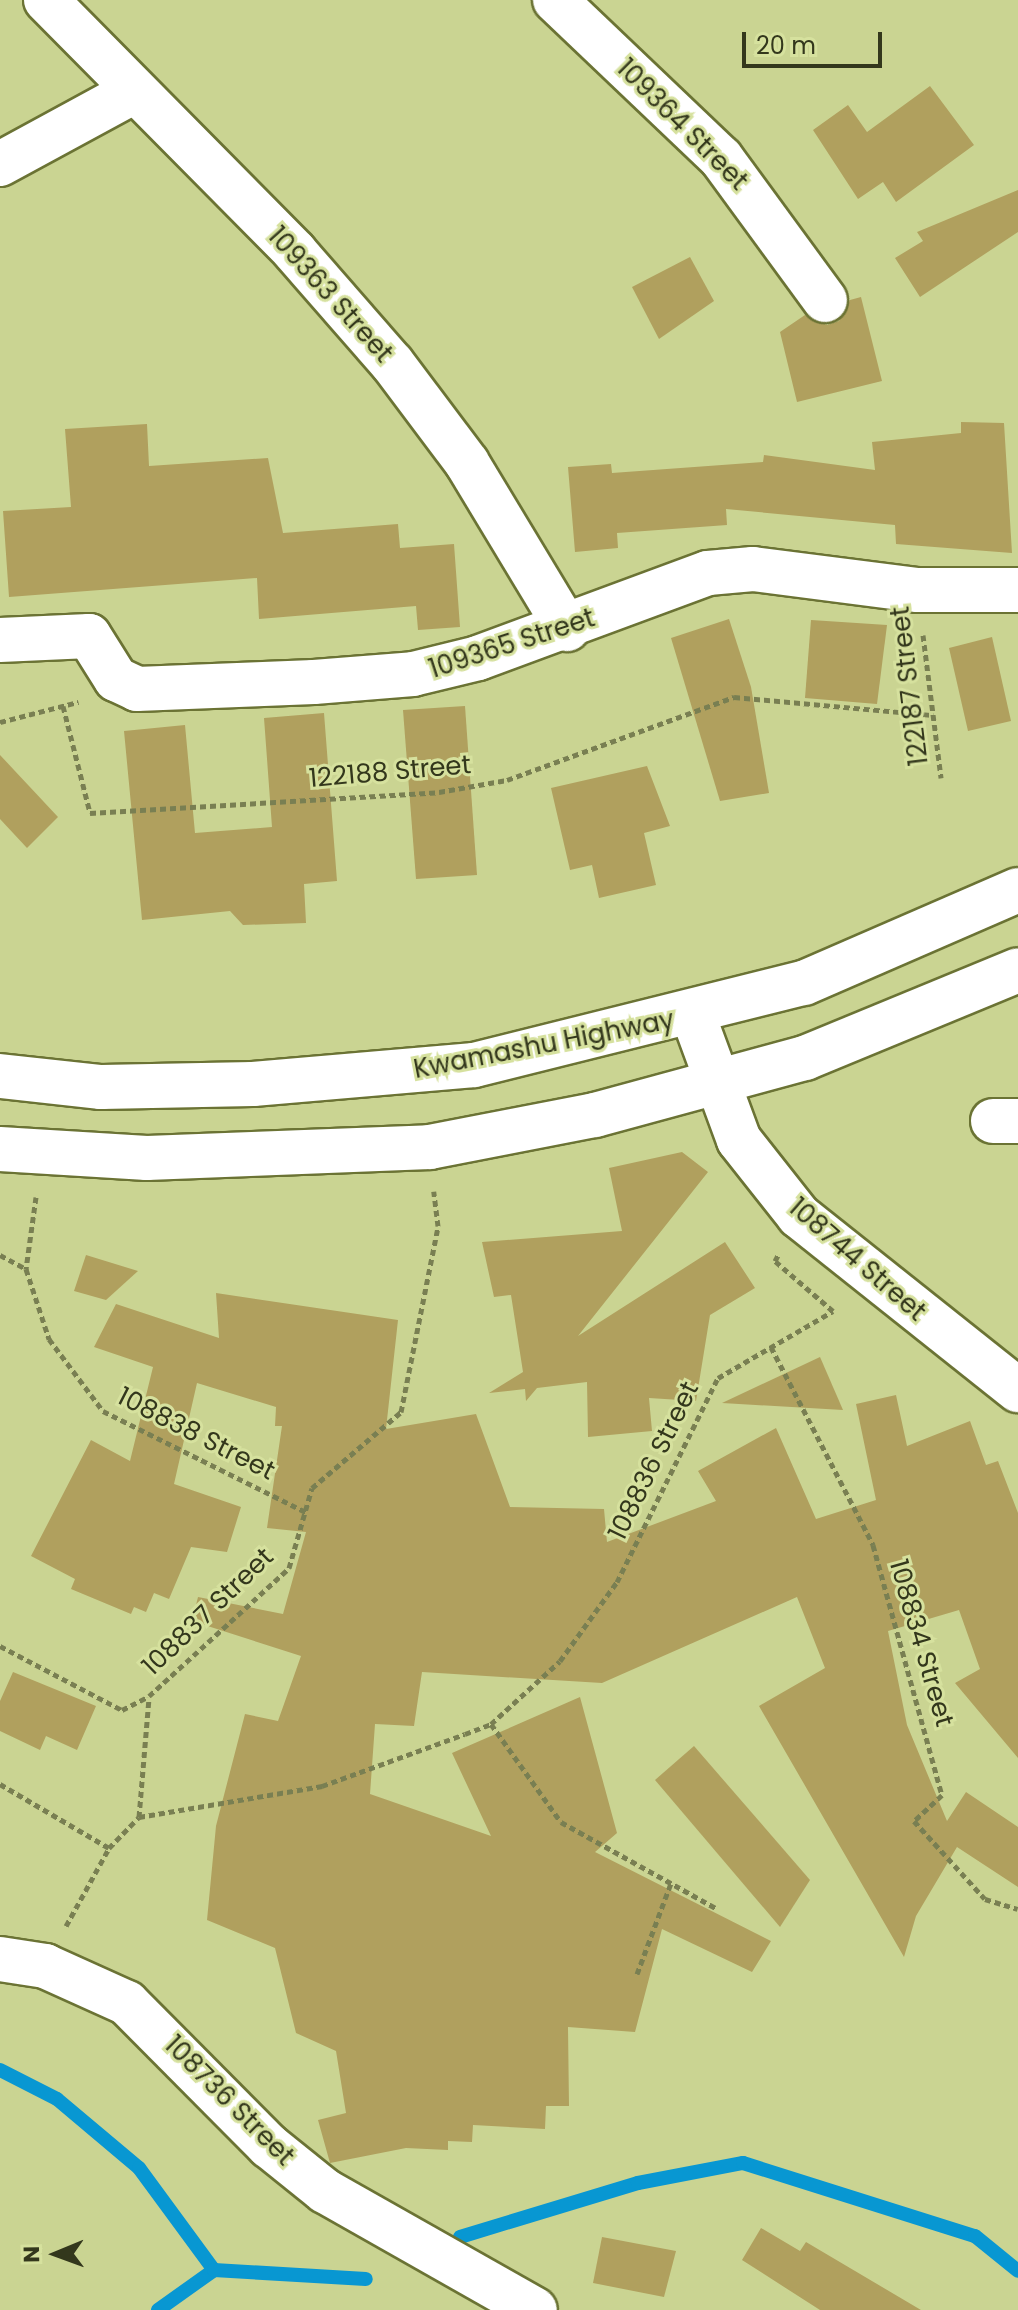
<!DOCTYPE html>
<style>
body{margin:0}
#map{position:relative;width:1018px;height:2310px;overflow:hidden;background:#cad492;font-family:Poppins,sans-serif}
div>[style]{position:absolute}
.stream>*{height:14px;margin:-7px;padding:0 7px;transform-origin:7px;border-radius:7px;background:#0897d2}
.building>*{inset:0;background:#b0a05e}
.path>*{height:5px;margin-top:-2.5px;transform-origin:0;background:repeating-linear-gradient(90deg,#797f52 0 6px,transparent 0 10px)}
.roads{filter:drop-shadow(2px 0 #6b7334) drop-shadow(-2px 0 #6b7334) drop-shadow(0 2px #6b7334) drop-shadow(0 -2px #6b7334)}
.minor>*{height:44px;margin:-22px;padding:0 22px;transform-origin:22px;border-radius:22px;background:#fff}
.major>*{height:44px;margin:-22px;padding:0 22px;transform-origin:22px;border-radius:22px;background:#fff}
span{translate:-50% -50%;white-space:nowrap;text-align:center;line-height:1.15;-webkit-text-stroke:6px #d6e19e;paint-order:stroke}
.street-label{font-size:26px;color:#33371c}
.north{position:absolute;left:16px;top:2214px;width:80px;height:80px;-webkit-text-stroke:6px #d6e19e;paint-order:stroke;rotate:269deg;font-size:22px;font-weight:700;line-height:32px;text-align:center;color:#33371c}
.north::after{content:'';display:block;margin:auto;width:28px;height:36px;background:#33371c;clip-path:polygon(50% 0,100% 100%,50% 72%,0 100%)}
.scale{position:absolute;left:742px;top:32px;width:140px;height:36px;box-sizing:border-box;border:4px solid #33371c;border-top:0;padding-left:10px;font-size:24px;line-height:28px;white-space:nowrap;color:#33371c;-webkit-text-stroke:6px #d6e19e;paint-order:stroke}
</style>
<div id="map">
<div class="stream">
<div style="left:0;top:2070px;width:64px;rotate:27deg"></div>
<div style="left:57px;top:2099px;width:107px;rotate:40.1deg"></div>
<div style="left:139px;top:2168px;width:127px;rotate:53.7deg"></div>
<div style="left:460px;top:2237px;width:186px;rotate:-16.9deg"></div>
<div style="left:638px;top:2183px;width:107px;rotate:-10.8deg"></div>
<div style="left:743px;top:2163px;width:243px;rotate:17.5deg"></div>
<div style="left:975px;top:2236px;width:55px;rotate:39.1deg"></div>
<div style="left:158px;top:2310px;width:69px;rotate:-35.5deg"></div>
<div style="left:214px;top:2270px;width:152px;rotate:3.4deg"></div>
</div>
<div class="building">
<div style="clip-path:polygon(930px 86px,974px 145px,896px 202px,883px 182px,858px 199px,813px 130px,848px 105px,867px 132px)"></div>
<div style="clip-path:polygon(1018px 190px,1018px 232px,920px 297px,895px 258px,923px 241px,917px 232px)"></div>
<div style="clip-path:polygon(690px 257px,714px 301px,659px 339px,632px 287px)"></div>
<div style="clip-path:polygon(861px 297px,882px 381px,797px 402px,780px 332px,805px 315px,827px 325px,839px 321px,850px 300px)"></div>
<div style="clip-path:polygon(961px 422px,1004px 423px,1012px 553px,896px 544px,895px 525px,726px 509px,727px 525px,617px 533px,618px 548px,575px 552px,568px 467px,611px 464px,612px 473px,763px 462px,764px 455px,875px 470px,872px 442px,961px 433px)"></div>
<div style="clip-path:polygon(147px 424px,149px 466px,268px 458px,283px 533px,398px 524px,400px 548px,454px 544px,460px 627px,418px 630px,416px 606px,259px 619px,257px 578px,9px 597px,3px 511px,71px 507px,65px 429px)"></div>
<div style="clip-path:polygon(729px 619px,751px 687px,769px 793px,720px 801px,671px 638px)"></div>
<div style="clip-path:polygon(811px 620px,887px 625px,877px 704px,805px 698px)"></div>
<div style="clip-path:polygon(992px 637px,1011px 721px,968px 731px,949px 648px)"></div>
<div style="clip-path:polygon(465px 706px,477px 875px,416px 879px,403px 710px)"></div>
<div style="clip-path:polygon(324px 713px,337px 881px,304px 884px,306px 923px,243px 925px,230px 911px,142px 920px,124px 731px,185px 725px,195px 833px,272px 827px,264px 718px)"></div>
<div style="clip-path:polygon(0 755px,58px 817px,27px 848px,0 819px)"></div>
<div style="clip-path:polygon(647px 766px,670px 826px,644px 833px,656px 885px,599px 898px,592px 865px,570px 870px,551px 788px)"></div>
<div style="clip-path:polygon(682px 1152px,708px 1172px,578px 1336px,725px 1242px,755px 1288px,710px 1315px,696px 1401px,649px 1398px,652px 1431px,588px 1437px,587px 1382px,537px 1388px,526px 1401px,525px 1389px,489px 1393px,523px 1372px,511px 1295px,494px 1297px,482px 1242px,622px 1231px,609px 1168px)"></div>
<div style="clip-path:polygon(86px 1255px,138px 1271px,106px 1300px,74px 1291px)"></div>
<div style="clip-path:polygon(216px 1293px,398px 1320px,386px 1429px,476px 1414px,510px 1507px,604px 1509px,607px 1542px,716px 1501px,698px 1471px,776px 1428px,816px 1519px,876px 1500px,856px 1404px,896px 1395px,907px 1446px,970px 1421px,986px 1465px,998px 1461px,1018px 1513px,1018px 1758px,955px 1683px,980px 1669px,959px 1610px,888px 1631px,907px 1725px,947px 1821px,966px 1792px,1018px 1827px,1018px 1887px,957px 1847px,916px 1916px,904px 1957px,759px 1706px,825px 1668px,797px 1597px,602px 1683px,422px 1672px,414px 1726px,375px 1724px,370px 1794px,491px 1836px,452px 1753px,580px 1697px,617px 1833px,595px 1852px,771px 1941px,752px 1972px,662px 1929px,635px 2032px,568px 2027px,569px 2106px,546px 2106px,545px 2129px,473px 2125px,472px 2142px,448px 2141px,448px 2150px,406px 2148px,330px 2163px,318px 2120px,346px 2113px,336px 2051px,296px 2033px,275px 1948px,207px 1920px,216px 1826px,245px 1714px,278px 1721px,301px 1656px,192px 1621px,198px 1597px,283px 1614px,306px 1532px,267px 1528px,282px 1426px,275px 1426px,276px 1407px,197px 1383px,174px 1484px,241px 1507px,227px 1552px,191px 1547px,169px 1599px,154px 1593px,146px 1612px,134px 1607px,131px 1614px,71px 1589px,75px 1579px,31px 1556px,91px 1440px,130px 1461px,153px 1367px,94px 1347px,116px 1304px,219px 1338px)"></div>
<div style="clip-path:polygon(820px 1357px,843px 1410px,722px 1403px)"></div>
<div style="clip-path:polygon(13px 1672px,96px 1706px,77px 1750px,46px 1736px,40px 1750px,0 1731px,0 1701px)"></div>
<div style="clip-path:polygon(694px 1746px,810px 1880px,780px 1927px,655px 1780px)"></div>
<div style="clip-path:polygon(761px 2228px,800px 2251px,806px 2242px,921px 2310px,820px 2310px,742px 2260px)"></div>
<div style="clip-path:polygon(602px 2237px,676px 2251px,664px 2297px,593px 2283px)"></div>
</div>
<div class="path">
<div style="left:923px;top:635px;width:144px;rotate:82.8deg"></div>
<div style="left:63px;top:706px;width:110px;rotate:75.8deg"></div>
<div style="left:90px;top:813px;width:350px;rotate:-3.4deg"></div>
<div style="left:439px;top:792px;width:69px;rotate:-10deg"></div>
<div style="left:507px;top:780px;width:242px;rotate:-20.1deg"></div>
<div style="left:734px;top:697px;width:200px;rotate:5.2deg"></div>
<div style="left:0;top:722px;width:81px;rotate:-14.4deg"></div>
<div style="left:36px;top:1197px;width:73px;rotate:97.9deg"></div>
<div style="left:26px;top:1269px;width:74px;rotate:71.8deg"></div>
<div style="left:49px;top:1339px;width:90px;rotate:53.1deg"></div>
<div style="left:103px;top:1411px;width:227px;rotate:26.5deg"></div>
<div style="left:0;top:1255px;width:30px;rotate:28deg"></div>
<div style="left:771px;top:1347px;width:223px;rotate:62.7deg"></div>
<div style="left:873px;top:1545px;width:259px;rotate:74.6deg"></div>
<div style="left:942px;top:1795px;width:38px;rotate:137deg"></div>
<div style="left:914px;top:1821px;width:105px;rotate:47.7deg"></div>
<div style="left:985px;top:1899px;width:34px;rotate:17deg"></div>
<div style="left:0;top:1646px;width:138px;rotate:27.7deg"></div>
<div style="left:122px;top:1710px;width:30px;rotate:-27deg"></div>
<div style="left:149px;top:1696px;width:190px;rotate:-42.4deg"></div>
<div style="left:289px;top:1568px;width:83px;rotate:-74deg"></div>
<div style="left:312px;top:1488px;width:117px;rotate:-40.5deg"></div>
<div style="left:401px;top:1412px;width:190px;rotate:-78.7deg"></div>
<div style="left:438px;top:1226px;width:35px;rotate:-97deg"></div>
<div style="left:491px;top:1724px;width:120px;rotate:54.5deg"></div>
<div style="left:561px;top:1822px;width:179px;rotate:29.1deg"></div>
<div style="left:0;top:1784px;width:126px;rotate:30.4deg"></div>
<div style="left:139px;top:1817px;width:120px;rotate:-85.2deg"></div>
<div style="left:66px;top:1926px;width:89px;rotate:-61.1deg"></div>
<div style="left:109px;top:1848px;width:43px;rotate:-45.9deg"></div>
<div style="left:139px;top:1817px;width:186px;rotate:-9.6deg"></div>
<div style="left:322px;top:1786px;width:152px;rotate:-20deg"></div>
<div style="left:465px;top:1734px;width:28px;rotate:-21deg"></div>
<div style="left:491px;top:1724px;width:93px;rotate:-42.4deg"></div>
<div style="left:560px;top:1661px;width:97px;rotate:-54.2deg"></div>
<div style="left:617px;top:1582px;width:228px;rotate:-63.7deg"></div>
<div style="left:718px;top:1378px;width:133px;rotate:-30.2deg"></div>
<div style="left:833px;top:1311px;width:77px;rotate:-139.2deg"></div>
<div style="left:775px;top:1261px;width:7px;rotate:-63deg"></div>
<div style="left:637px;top:1974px;width:97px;rotate:-69.5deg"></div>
</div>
<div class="roads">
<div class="minor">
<div style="left:46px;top:0;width:354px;rotate:45.3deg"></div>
<div style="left:295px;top:252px;width:147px;rotate:48.9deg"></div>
<div style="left:392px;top:363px;width:125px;rotate:53.1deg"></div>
<div style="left:467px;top:463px;width:194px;rotate:58.9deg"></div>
<div style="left:555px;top:0;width:229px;rotate:43.6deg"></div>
<div style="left:721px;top:158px;width:176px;rotate:53.8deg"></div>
<div style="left:0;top:164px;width:149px;rotate:-28.5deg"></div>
<div style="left:0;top:640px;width:89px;rotate:-2.6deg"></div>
<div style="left:89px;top:636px;width:51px;rotate:57.9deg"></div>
<div style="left:116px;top:679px;width:23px;rotate:25deg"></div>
<div style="left:137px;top:689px;width:177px;rotate:-2.3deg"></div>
<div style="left:314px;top:682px;width:99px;rotate:-4.6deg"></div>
<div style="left:413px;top:674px;width:67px;rotate:-13.8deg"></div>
<div style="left:478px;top:658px;width:245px;rotate:-20.3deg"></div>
<div style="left:708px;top:573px;width:45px;rotate:-5.1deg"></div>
<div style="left:753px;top:569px;width:166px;rotate:7.3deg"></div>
<div style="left:918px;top:590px;width:100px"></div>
<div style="left:693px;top:1015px;width:133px;rotate:69.8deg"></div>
<div style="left:739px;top:1140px;width:97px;rotate:51.7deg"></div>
<div style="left:799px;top:1216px;width:280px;rotate:38.5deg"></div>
<div style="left:993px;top:1121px;width:25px"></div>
<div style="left:0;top:1959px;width:46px;rotate:8.8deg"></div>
<div style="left:45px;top:1966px;width:90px;rotate:24.3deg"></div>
<div style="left:127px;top:2003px;width:202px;rotate:45.2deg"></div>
<div style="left:269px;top:2146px;width:72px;rotate:38.8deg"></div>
<div style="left:325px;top:2191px;width:241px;rotate:29.5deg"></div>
</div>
<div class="major">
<div style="left:0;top:1076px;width:102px;rotate:6.2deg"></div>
<div style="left:101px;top:1087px;width:152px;rotate:-1.1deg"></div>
<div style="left:253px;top:1084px;width:222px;rotate:-4.9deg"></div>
<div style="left:474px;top:1065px;width:340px;rotate:-14deg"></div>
<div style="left:804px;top:983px;width:233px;rotate:-23.5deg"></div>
<div style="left:0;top:1149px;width:147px;rotate:3.5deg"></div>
<div style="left:147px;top:1158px;width:283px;rotate:-2.2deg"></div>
<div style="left:430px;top:1147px;width:168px;rotate:-11deg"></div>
<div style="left:595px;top:1115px;width:218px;rotate:-15.2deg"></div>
<div style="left:805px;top:1058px;width:230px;rotate:-22.4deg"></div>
</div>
</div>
<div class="street-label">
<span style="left:682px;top:125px;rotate:45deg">109364 Street</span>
<span style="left:330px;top:295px;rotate:48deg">109363 Street</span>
<span style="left:512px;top:644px;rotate:-18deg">109365 Street</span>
<span style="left:910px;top:686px;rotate:-97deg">122187 Street</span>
<span style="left:390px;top:772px;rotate:-5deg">122188 Street</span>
<span style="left:544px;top:1045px;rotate:-11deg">Kwamashu Highway</span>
<span style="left:857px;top:1260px;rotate:41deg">108744 Street</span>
<span style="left:196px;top:1434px;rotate:27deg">108838 Street</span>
<span style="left:654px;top:1461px;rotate:-64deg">108836 Street</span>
<span style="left:208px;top:1612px;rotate:-44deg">108837 Street</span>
<span style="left:921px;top:1643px;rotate:74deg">108834 Street</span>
<span style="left:229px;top:2101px;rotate:45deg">108736 Street</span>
</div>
<div class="north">N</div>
<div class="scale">20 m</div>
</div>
